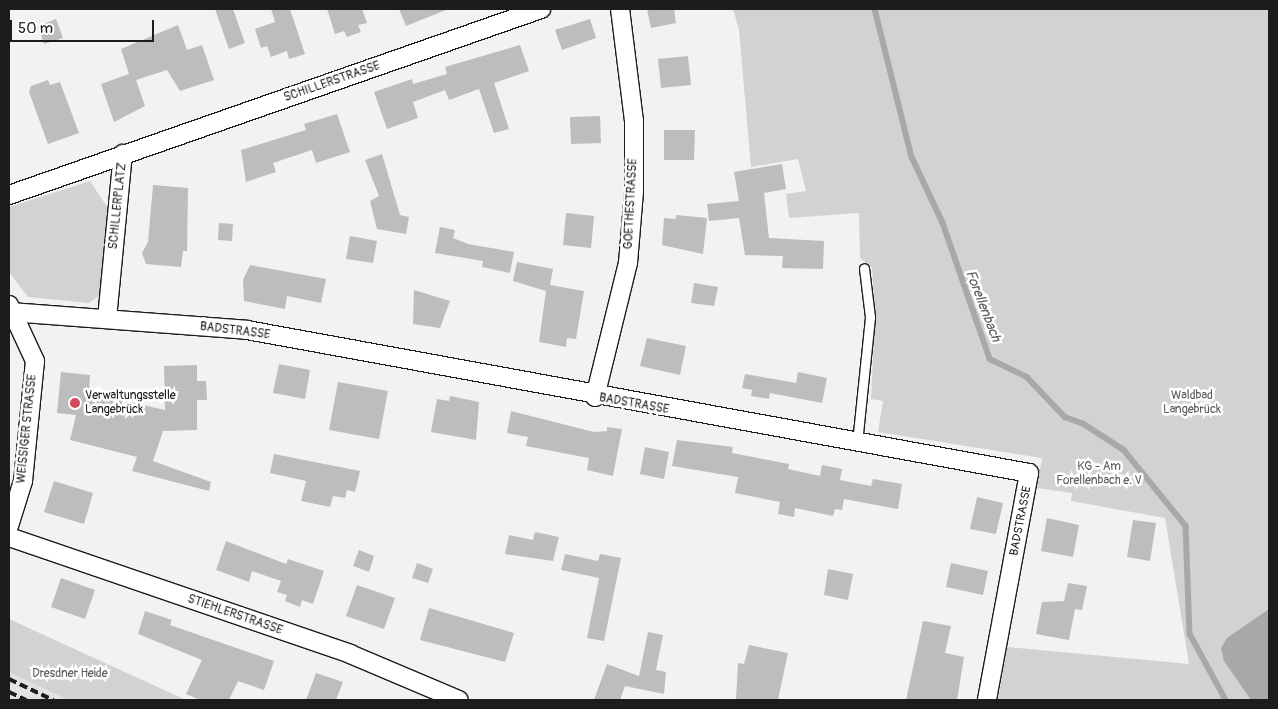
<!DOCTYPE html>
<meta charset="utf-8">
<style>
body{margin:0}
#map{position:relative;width:1278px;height:709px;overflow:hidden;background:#f2f2f2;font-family:Pangolin,sans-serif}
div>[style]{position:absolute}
.built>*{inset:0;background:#e2e2e2}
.green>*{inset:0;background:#d2d2d2}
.water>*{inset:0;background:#a8a8a8}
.stream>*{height:5.5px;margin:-2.75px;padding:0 2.75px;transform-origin:2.75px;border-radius:2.75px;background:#a8a8a8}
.building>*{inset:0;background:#bdbdbd}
.roads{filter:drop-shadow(1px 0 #1c1c1c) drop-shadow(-1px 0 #1c1c1c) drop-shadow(0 1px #1c1c1c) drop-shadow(0 -1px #1c1c1c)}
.lane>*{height:9px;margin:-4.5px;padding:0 4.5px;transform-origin:4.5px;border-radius:4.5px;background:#fff}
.street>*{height:18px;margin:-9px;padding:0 9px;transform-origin:9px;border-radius:9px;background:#fff}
.rail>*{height:4px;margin-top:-2px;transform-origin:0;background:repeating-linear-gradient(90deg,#1c1c1c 0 8px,transparent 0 12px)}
.dots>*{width:14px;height:14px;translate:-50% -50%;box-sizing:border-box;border:2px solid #fff;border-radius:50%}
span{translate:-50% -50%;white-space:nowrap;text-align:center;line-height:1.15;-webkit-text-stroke:5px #fff;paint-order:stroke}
.street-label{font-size:12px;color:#1c1c1c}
.poi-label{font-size:12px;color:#1c1c1c}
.left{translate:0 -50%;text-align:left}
.park-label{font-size:12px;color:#5c5c5c}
.water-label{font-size:14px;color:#5b5b5b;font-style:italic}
.frame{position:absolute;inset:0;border:10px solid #1c1c1c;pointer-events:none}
.scale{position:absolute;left:10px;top:20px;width:144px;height:22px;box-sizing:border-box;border:2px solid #1c1c1c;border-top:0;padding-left:6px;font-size:15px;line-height:18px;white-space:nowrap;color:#1c1c1c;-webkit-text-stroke:4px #fff;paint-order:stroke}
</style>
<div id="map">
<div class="built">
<div style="clip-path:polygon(9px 672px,68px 700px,10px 700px)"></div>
</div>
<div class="green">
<div style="clip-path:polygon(733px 9px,1269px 9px,1269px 700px,998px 700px,1007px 647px,1189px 664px,1165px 518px,1071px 501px,1072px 493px,1037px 488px,1042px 458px,878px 432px,883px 401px,871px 399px,875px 315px,872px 268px,860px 258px,859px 213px,789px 218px,786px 194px,806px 191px,798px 159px,751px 167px,739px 30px)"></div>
<div style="clip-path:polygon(90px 181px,109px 210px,102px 294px,89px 303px,28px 297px,9px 272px,9px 207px)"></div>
<div style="clip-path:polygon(9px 619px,186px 700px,68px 700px,9px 672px)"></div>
</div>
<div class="water">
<div style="clip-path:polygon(1269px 609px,1269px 700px,1251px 700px,1224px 661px,1221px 648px,1227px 638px)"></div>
</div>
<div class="stream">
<div style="left:875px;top:9px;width:153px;rotate:76deg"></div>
<div style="left:912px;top:157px;width:73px;rotate:64.8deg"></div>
<div style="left:943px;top:223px;width:144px;rotate:70.9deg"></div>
<div style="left:990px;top:359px;width:41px;rotate:25.9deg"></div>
<div style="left:1027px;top:377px;width:55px;rotate:46.5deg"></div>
<div style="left:1065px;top:417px;width:20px;rotate:20deg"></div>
<div style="left:1084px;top:424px;width:48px;rotate:33deg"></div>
<div style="left:1124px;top:450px;width:98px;rotate:50.8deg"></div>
<div style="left:1186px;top:526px;width:108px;rotate:87.9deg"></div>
<div style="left:1190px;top:634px;width:75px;rotate:61.4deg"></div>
</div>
<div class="building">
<div style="clip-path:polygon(215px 9px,233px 9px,245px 43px,229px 49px)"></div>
<div style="clip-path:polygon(271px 9px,290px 9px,305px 54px,289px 59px,287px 51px,271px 57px,267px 46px,261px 48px,255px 29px,275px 22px)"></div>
<div style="clip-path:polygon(327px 9px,362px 9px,367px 23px,358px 25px,361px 32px,347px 37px,344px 31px,335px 34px)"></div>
<div style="clip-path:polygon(399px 9px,446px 9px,446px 10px,406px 26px)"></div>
<div style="clip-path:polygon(647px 9px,674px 9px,676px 23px,651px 28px)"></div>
<div style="clip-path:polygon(56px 19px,63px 38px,44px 44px,38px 26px)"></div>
<div style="clip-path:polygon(590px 19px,596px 38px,562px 50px,555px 30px)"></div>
<div style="clip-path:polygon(178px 25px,187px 50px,202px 45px,214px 80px,180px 91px,167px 70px,136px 80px,145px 106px,114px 122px,101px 84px,129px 74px,121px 49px)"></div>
<div style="clip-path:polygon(520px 45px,529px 71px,494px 83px,509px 129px,494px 133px,479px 89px,449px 100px,445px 90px,413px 102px,418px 118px,387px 129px,374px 92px,412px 79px,413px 84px,447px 74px,445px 67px)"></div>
<div style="clip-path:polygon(688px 56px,691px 85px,661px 88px,658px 59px)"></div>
<div style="clip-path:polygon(48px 80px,50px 85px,60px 82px,79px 133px,48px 144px,29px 92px,31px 86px)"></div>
<div style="clip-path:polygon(337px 114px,350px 152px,316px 163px,312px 150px,273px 163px,276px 172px,246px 182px,241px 150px,306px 130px,304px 124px)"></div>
<div style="clip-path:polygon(600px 116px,601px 143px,571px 144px,570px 117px)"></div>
<div style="clip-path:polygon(664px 130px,695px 130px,694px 160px,664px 160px)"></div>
<div style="clip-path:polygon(382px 154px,400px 215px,409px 217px,406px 234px,377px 229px,370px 201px,379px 196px,365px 160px)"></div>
<div style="clip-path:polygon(782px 164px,786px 189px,764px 193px,769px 238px,824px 241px,823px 269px,782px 268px,783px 256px,745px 255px,739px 218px,709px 221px,707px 204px,739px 201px,734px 172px)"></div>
<div style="clip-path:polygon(153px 185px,188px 188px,187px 251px,183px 251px,181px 267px,146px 264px,142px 253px,148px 242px)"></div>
<div style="clip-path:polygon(566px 213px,594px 216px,591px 248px,563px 245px)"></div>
<div style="clip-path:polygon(676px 215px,707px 218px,703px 254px,662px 245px,664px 218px,676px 219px)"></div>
<div style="clip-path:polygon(219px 223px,233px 224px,232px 241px,218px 240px)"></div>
<div style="clip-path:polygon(440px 227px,455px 230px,453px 238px,468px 244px,514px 252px,510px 273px,482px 267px,483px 261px,435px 253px)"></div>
<div style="clip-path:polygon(350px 236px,377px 241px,373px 263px,346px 259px)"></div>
<div style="clip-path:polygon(517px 262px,553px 269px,550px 285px,584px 291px,576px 339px,567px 338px,566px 347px,539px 342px,546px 291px,513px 281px)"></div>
<div style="clip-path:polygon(250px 265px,326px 279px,321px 303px,287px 296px,285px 309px,244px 301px,243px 280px)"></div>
<div style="clip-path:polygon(694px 283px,718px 287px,714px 306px,691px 303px)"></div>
<div style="clip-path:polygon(414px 290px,450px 301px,440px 328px,413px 324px)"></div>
<div style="clip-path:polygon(647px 338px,686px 346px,680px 375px,640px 366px)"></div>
<div style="clip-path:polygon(279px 364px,310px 370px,305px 399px,273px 393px)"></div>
<div style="clip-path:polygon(197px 365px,197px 381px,206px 381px,207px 400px,197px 400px,197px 430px,163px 431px,153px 461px,211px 482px,209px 491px,132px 471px,137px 457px,70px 440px,76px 415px,57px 413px,61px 372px,90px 375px,89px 393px,165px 410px,164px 366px)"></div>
<div style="clip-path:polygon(798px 372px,827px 378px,822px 403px,770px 393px,769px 399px,751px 396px,752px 390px,742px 388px,745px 374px,796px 383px)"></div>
<div style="clip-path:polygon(338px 382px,388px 391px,379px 439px,329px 430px)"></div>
<div style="clip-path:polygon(450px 396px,479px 402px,476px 440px,431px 432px,437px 399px,449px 401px)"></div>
<div style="clip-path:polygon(511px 411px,594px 432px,607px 431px,607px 427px,622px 429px,613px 476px,587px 470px,589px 458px,526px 446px,528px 437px,507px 433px)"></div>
<div style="clip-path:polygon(677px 440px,733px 447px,732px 453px,789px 464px,788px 469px,820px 476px,822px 465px,842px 469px,840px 480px,871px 486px,873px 479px,902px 484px,898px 509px,844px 499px,842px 510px,835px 509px,833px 516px,795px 508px,794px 517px,778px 514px,780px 502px,735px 493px,738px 477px,672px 466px)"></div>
<div style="clip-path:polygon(645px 447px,669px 452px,664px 479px,640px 474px)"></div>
<div style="clip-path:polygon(274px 454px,360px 471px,355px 492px,347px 490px,345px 498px,333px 496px,330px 507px,301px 501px,306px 481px,270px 473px)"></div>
<div style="clip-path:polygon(54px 481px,93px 493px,84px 524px,44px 512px)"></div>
<div style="clip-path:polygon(977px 497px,1003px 503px,996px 534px,970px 529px)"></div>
<div style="clip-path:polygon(1047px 518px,1079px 525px,1073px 557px,1041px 551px)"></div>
<div style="clip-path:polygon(1133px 520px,1156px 523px,1150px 561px,1127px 557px)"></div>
<div style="clip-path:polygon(535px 532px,559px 537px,553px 561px,505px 554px,509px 535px,533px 540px)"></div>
<div style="clip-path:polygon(226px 541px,286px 564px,288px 559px,324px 571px,313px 604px,302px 600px,300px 607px,285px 601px,287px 595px,277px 592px,281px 581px,252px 571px,249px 582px,216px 570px)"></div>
<div style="clip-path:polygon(359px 550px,374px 556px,369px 572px,353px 566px)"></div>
<div style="clip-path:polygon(565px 554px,598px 561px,600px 554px,621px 558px,604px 641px,587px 638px,599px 578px,561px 570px)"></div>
<div style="clip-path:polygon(417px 563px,433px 569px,428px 583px,412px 578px)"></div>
<div style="clip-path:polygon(951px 563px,988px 571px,983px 595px,946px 587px)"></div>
<div style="clip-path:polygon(828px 569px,853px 574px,848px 600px,824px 595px)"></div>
<div style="clip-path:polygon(61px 578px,95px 590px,85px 619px,51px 607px)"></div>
<div style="clip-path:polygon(1068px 583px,1087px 586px,1082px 610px,1075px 609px,1069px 640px,1036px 634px,1042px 602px,1064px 601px)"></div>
<div style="clip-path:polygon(357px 585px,395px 598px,384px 629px,346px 616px)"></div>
<div style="clip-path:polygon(429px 608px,514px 633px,505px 662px,420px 640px)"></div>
<div style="clip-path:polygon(145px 611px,172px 620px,170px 625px,274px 661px,264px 690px,238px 681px,229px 700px,200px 700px,186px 694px,202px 660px,138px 634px)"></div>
<div style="clip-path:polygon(923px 621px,951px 626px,945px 653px,964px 657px,957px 700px,906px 700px)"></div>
<div style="clip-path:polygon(648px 632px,663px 635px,656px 670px,666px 672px,664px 694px,625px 686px,620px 700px,594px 700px,607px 664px,639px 676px)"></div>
<div style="clip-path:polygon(749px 645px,788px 653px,778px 700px,736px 700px,738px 663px,744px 664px)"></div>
<div style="clip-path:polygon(316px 673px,343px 682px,336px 700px,306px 700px)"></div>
</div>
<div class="roads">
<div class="lane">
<div style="left:857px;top:443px;width:127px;rotate:-84.1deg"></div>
<div style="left:870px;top:317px;width:49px;rotate:-97deg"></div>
</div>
<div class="street">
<div style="left:9px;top:195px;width:564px;rotate:-19.27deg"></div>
<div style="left:9px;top:305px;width:62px;rotate:65.1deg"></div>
<div style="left:35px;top:361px;width:121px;rotate:95.7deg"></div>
<div style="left:23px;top:481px;width:47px;rotate:107.3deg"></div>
<div style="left:9px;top:312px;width:239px;rotate:4.3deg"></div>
<div style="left:247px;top:330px;width:795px;rotate:10.36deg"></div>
<div style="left:1029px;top:473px;width:231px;rotate:100.5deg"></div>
<div style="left:107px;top:319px;width:166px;rotate:-84.5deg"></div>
<div style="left:595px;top:397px;width:138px;rotate:-76.2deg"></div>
<div style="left:628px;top:263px;width:72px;rotate:-85.2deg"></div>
<div style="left:634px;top:191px;width:70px;rotate:-90deg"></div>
<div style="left:634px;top:121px;width:113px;rotate:-97.1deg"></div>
<div style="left:9px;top:537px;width:361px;rotate:18.9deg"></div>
<div style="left:350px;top:654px;width:118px;rotate:22.9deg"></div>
</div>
</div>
<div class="rail">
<div style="left:9px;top:679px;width:49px;rotate:25.5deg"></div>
<div style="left:9px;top:692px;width:19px;rotate:25deg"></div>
</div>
<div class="dots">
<div style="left:75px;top:403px;background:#d1495b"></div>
</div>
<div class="street-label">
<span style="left:332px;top:82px;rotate:-19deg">SCHILLERSTRASSE</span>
<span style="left:631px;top:204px;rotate:-87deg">GOETHESTRASSE</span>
<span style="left:118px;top:206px;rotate:-84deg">SCHILLERPLATZ</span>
<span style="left:235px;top:331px;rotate:7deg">BADSTRASSE</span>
<span style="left:634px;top:404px;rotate:10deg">BADSTRASSE</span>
<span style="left:27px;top:429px;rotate:-84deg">WEISSIGER STRASSE</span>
<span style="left:1021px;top:521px;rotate:-79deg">BADSTRASSE</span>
<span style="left:235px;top:615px;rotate:19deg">STIEHLERSTRASSE</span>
</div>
<div class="poi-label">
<span class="left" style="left:85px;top:403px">Verwaltungsstelle<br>Langebrück</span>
</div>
<div class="park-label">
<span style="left:1192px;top:403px">Waldbad<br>Langebrück</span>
<span style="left:1099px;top:474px">KG - Am<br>Forellenbach e. V</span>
<span style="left:70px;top:674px">Dresdner Heide</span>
</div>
<div class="water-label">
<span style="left:983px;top:306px;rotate:69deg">Forellenbach</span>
</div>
<div class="frame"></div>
<div class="scale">50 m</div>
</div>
